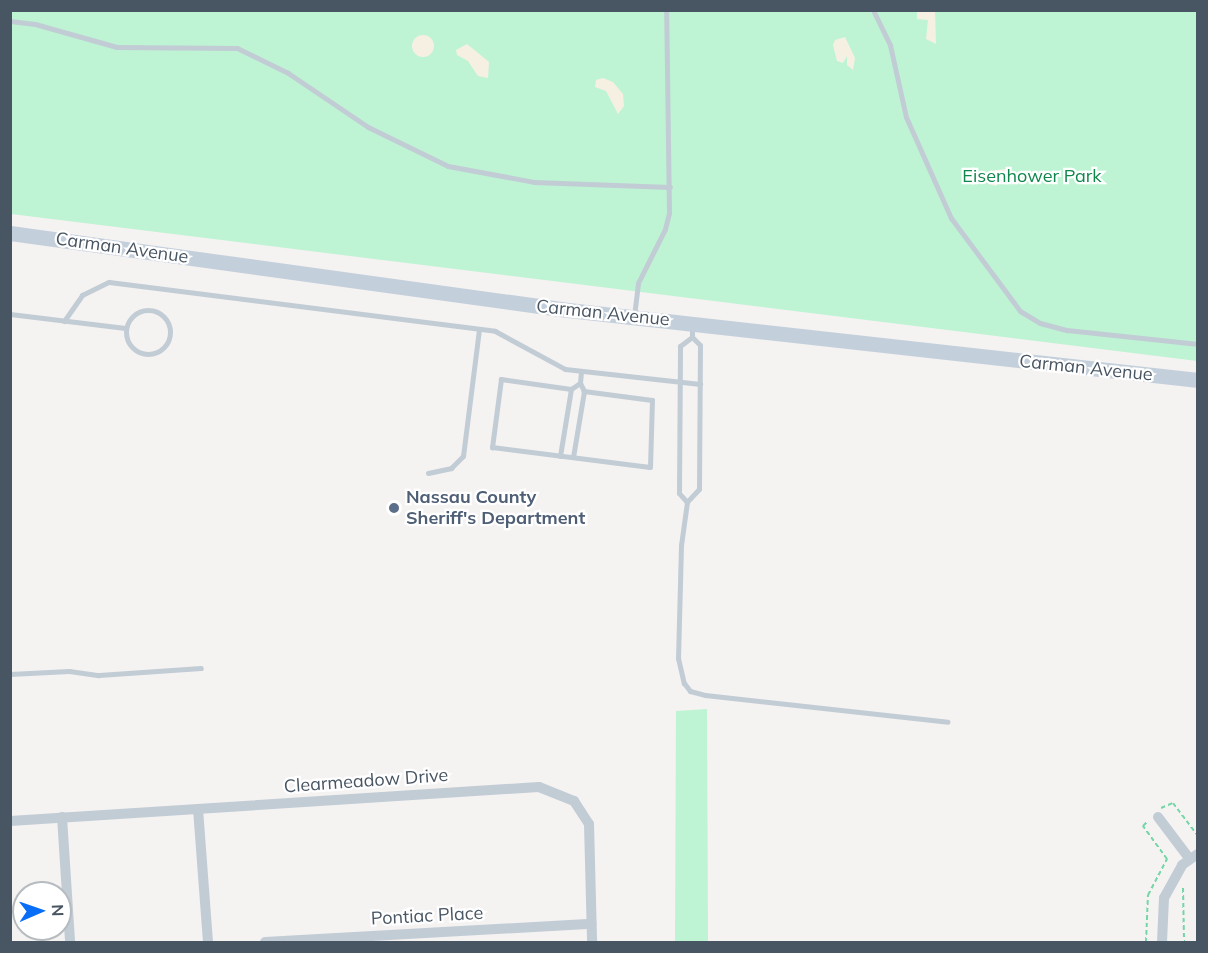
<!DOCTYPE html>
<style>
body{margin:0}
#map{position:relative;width:1208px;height:953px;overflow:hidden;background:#f5f2f2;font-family:Mulish,sans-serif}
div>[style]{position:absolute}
.green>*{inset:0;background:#bef4d4}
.sand>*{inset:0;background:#f6f0e3}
.round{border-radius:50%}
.path>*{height:2px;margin-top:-1px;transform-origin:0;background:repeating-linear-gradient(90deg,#73d6a6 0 4.5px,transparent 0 7.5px)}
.lane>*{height:5px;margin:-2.5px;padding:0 2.5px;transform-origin:2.5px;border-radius:2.5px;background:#c2ccd5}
.lane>.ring{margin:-2.5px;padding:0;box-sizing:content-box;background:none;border:5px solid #c2ccd5;border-radius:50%}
.street>*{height:10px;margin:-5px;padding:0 5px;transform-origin:5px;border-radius:5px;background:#c2ccd5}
.secondary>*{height:15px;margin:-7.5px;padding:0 7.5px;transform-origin:7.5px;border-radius:7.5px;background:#c4cfdc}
.dots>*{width:16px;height:16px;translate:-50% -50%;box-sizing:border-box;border:3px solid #fff;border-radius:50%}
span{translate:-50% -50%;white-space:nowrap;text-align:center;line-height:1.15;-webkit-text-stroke:4.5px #fff;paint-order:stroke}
.park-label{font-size:18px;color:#0f874c}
.street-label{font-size:18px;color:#485562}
.service-label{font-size:18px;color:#4e5e75;font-weight:700}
.left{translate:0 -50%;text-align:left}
.frame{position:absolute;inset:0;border:12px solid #485562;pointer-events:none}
.north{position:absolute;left:12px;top:881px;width:60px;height:60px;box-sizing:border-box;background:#fff;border:2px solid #b6bbc0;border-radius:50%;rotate:88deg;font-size:16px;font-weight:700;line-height:24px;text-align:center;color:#485562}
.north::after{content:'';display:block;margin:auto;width:21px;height:27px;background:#096ef7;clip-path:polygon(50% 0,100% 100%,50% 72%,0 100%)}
</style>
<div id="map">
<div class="green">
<div style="clip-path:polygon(10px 11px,1197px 11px,1197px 361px,11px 214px)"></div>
<div style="clip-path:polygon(707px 709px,708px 942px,675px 942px,676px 711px)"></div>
</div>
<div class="sand">
<div style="clip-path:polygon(917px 10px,935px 11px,936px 44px,926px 39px,928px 20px,917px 19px)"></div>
<div class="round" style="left:412px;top:35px;width:22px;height:22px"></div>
<div style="clip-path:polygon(845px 37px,855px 58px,853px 70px,847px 65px,847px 56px,843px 63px,837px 61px,833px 45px,835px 40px)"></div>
<div style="clip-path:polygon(467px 44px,489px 62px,488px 78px,478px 76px,468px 61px,457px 55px,456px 50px)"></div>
<div style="clip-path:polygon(603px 78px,613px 82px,623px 94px,624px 106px,618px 114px,606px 91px,595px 87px,596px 80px)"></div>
<div style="clip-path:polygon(1005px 169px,1015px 174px,1016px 181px,1007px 184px,1001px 180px,996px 186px,988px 184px,989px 171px)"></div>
</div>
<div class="path">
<div style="left:1161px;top:808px;width:13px;rotate:-23deg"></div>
<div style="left:1173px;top:803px;width:41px;rotate:52.9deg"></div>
<div style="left:1183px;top:888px;width:54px;rotate:88.9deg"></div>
<div style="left:1146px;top:942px;width:47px;rotate:-87.6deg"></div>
<div style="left:1148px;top:895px;width:41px;rotate:-62.2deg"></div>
<div style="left:1167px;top:859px;width:41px;rotate:-126deg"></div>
<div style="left:1143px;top:826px;width:7px;rotate:-45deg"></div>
</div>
<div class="lane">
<div style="left:873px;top:10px;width:39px;rotate:64deg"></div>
<div style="left:890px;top:45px;width:74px;rotate:77.5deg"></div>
<div style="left:906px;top:117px;width:111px;rotate:66deg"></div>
<div style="left:951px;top:218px;width:116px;rotate:53.4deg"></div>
<div style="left:1020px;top:311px;width:23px;rotate:31deg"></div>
<div style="left:1040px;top:323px;width:28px;rotate:15deg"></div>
<div style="left:1067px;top:330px;width:132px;rotate:6.1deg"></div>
<div style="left:10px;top:21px;width:25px;rotate:7deg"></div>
<div style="left:35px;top:24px;width:85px;rotate:15.7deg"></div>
<div style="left:117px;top:47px;width:120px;rotate:0.5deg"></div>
<div style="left:237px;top:48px;width:57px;rotate:26.1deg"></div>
<div style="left:288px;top:73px;width:97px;rotate:34deg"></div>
<div style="left:368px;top:127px;width:89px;rotate:26deg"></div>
<div style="left:448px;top:166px;width:87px;rotate:10.5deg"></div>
<div style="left:534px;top:182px;width:136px;rotate:2.1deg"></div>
<div class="ring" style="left:126px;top:310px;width:39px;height:39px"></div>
<div style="left:10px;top:314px;width:116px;rotate:6.9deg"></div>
<div style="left:634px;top:316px;width:33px;rotate:-83deg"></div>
<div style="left:638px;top:283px;width:60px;rotate:-63.4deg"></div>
<div style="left:665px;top:229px;width:16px;rotate:-76deg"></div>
<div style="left:669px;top:213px;width:203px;rotate:-90.8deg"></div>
<div style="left:64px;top:321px;width:32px;rotate:-55deg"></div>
<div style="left:82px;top:295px;width:30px;rotate:-26deg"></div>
<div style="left:109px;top:282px;width:389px;rotate:7.2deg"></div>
<div style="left:495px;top:331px;width:80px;rotate:28.5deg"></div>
<div style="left:565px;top:369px;width:136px;rotate:6.3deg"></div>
<div style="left:692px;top:327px;width:10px;rotate:90deg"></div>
<div style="left:692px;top:337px;width:11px;rotate:45deg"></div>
<div style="left:700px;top:345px;width:144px;rotate:90.4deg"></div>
<div style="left:699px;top:489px;width:18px;rotate:133deg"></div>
<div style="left:687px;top:502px;width:43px;rotate:97.9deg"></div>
<div style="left:681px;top:545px;width:113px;rotate:91.5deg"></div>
<div style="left:678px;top:658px;width:26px;rotate:77deg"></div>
<div style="left:684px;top:683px;width:10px;rotate:53deg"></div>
<div style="left:690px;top:691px;width:16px;rotate:15deg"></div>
<div style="left:705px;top:695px;width:244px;rotate:6.3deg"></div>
<div style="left:571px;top:389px;width:71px;rotate:-171.9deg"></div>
<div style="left:501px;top:379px;width:69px;rotate:97.5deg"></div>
<div style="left:492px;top:447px;width:159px;rotate:7.2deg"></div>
<div style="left:650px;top:467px;width:67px;rotate:-88.3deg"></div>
<div style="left:652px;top:400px;width:69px;rotate:-172.5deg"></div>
<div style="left:560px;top:456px;width:68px;rotate:-80.7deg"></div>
<div style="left:571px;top:389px;width:11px;rotate:-34deg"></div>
<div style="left:573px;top:457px;width:67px;rotate:-80.5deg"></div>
<div style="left:584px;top:391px;width:9px;rotate:-117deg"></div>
<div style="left:580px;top:383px;width:11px;rotate:-85deg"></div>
<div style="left:428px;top:473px;width:24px;rotate:-12deg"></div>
<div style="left:451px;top:468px;width:17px;rotate:-45deg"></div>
<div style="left:463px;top:456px;width:128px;rotate:-82.8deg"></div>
<div style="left:687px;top:502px;width:12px;rotate:-132deg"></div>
<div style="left:679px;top:493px;width:147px;rotate:-89.6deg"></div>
<div style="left:680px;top:346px;width:15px;rotate:-37deg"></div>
<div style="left:10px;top:674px;width:59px;rotate:-2.9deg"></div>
<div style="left:69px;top:671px;width:30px;rotate:8deg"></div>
<div style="left:99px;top:675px;width:102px;rotate:-3.9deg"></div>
</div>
<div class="street">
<div style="left:198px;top:809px;width:133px;rotate:85.7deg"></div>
<div style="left:62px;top:817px;width:125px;rotate:86.3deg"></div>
<div style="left:1158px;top:817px;width:51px;rotate:52.9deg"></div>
<div style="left:10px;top:821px;width:530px;rotate:-3.68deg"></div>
<div style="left:539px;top:787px;width:38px;rotate:22deg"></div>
<div style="left:574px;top:801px;width:27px;rotate:57deg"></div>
<div style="left:589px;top:824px;width:118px;rotate:88.5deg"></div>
<div style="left:265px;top:942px;width:327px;rotate:-3.2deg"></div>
<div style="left:1162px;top:942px;width:44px;rotate:-87.4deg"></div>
<div style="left:1164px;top:898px;width:38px;rotate:-61deg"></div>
<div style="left:1182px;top:865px;width:19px;rotate:-35deg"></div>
</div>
<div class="secondary">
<div style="left:10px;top:233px;width:563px;rotate:7.86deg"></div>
<div style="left:568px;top:310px;width:634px;rotate:6.34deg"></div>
</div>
<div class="dots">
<div style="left:394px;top:508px;background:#5c6f8a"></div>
</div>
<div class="park-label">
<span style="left:1032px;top:176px">Eisenhower Park</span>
</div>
<div class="street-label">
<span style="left:122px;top:248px;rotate:8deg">Carman Avenue</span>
<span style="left:603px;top:313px;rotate:6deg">Carman Avenue</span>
<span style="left:1086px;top:368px;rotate:6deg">Carman Avenue</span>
<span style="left:366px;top:781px;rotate:-4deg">Clearmeadow Drive</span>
<span style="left:427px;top:916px;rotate:-3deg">Pontiac Place</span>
</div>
<div class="service-label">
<span class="left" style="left:406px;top:508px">Nassau County<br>Sheriff's Department</span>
</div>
<div class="frame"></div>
<div class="north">N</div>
</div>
